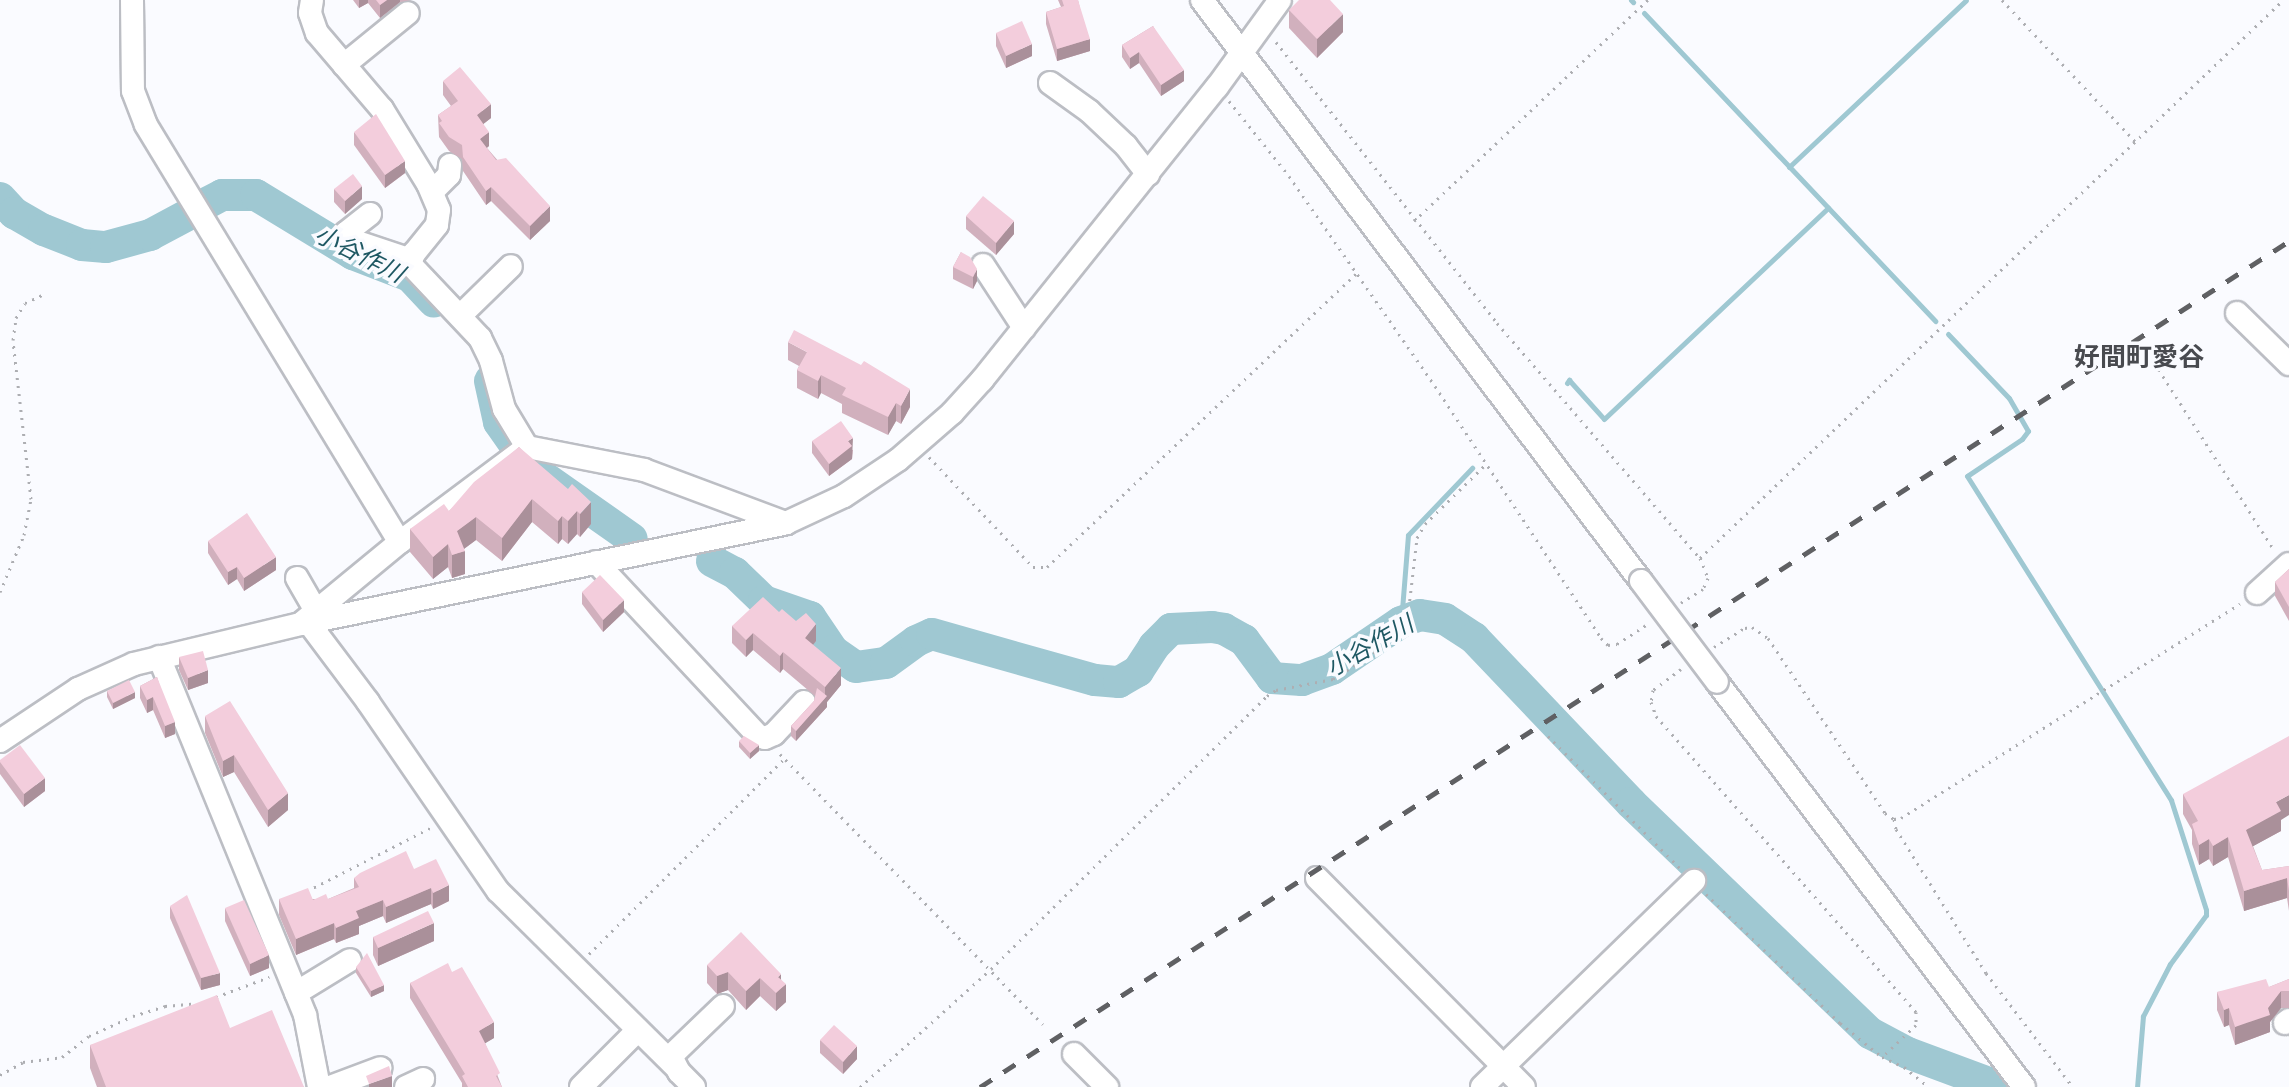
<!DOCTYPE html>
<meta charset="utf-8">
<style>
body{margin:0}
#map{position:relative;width:2289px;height:1087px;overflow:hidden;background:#fafbff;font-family:Commissioner,"Noto Sans JP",sans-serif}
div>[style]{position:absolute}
.stream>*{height:5px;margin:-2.5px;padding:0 2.5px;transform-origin:2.5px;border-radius:2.5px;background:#9fc8d2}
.river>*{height:32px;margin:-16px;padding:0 16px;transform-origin:16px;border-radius:16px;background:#9fc8d2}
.path>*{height:3px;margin-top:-1.5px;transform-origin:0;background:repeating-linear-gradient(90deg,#adaeb2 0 2px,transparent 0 8px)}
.roads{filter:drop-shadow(2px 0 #bcbec4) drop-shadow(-2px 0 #bcbec4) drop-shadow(0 2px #bcbec4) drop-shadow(0 -2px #bcbec4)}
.minor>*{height:22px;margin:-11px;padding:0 11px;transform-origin:11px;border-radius:11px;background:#fff}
.rail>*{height:5px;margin-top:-2.5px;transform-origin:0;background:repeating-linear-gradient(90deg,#5f6063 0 14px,transparent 0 28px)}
.bridges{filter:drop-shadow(2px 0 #bcbec4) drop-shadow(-2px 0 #bcbec4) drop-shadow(0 2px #bcbec4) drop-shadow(0 -2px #bcbec4)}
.minor-bridge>*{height:22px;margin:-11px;padding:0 11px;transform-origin:11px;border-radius:11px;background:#fff}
.wall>*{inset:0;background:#d1b0bd}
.shaded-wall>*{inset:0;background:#aa909a}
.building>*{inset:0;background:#f3cddc}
span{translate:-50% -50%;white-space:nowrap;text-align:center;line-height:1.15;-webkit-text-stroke:7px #fafbff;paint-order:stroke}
.water-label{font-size:24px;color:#1f5863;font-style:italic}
.quarter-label{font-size:26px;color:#484a4f;font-weight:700}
</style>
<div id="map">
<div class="stream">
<div style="left:1631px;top:0;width:3px;rotate:45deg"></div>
<div style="left:1644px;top:13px;width:424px;rotate:46.6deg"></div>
<div style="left:1789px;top:167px;width:243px;rotate:-43.3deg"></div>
<div style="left:1948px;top:334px;width:88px;rotate:46.4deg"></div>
<div style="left:2009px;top:398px;width:38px;rotate:60deg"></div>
<div style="left:2028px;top:431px;width:10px;rotate:127deg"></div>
<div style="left:2022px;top:439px;width:66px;rotate:146.1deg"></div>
<div style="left:1967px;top:476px;width:383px;rotate:57.8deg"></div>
<div style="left:2171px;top:800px;width:115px;rotate:72.3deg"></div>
<div style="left:2206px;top:910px;width:5px;rotate:90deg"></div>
<div style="left:2206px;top:915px;width:61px;rotate:126.3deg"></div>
<div style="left:2170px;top:964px;width:59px;rotate:117.4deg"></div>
<div style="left:2143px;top:1016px;width:71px;rotate:94.8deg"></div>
<div style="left:1567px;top:383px;width:4px;rotate:-56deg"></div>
<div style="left:1569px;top:380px;width:52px;rotate:48.1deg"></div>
<div style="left:1604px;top:419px;width:308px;rotate:-43.3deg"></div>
<div style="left:1401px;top:622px;width:87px;rotate:-85.4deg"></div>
<div style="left:1408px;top:535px;width:93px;rotate:-46.3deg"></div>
</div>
<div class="river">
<div style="left:0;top:198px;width:21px;rotate:47deg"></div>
<div style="left:14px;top:213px;width:34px;rotate:30deg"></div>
<div style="left:44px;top:230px;width:41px;rotate:21.5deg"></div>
<div style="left:82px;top:245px;width:24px;rotate:5deg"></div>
<div style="left:106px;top:247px;width:46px;rotate:-15.3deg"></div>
<div style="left:150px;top:235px;width:47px;rotate:-28.2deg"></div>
<div style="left:207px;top:203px;width:17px;rotate:-28deg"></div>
<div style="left:222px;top:195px;width:34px"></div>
<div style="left:256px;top:195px;width:114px;rotate:31.3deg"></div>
<div style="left:353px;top:254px;width:61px;rotate:21.1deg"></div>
<div style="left:410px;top:276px;width:35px;rotate:47deg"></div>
<div style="left:490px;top:381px;width:42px;rotate:77.6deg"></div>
<div style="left:499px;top:422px;width:56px;rotate:55.2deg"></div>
<div style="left:531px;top:468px;width:123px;rotate:35.1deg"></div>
<div style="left:712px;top:561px;width:26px;rotate:28deg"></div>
<div style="left:735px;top:573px;width:40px;rotate:44deg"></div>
<div style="left:764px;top:601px;width:49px;rotate:19.2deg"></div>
<div style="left:810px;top:617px;width:41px;rotate:55.9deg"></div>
<div style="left:833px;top:651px;width:28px;rotate:35deg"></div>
<div style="left:856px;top:667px;width:30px;rotate:-8deg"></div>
<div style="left:886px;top:663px;width:37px;rotate:-36deg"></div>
<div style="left:916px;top:641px;width:17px;rotate:-24deg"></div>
<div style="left:932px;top:634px;width:169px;rotate:15.8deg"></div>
<div style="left:1095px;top:680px;width:24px;rotate:5deg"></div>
<div style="left:1119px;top:682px;width:22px;rotate:-30deg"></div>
<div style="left:1138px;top:671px;width:30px;rotate:-57deg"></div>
<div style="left:1154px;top:646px;width:24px;rotate:-45deg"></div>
<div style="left:1171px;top:629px;width:41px;rotate:-2.8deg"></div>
<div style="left:1212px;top:627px;width:12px;rotate:9deg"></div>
<div style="left:1224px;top:629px;width:23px;rotate:29deg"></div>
<div style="left:1244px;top:640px;width:47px;rotate:53.6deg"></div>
<div style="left:1272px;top:678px;width:30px;rotate:4deg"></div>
<div style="left:1302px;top:680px;width:32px;rotate:-20deg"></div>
<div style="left:1332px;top:669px;width:83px;rotate:-34.3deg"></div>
<div style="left:1401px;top:622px;width:20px;rotate:-20deg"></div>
<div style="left:1420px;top:615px;width:25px;rotate:9deg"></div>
<div style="left:1445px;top:619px;width:35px;rotate:33deg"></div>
<div style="left:1474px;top:638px;width:228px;rotate:46.4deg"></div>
<div style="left:1631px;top:803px;width:332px;rotate:43.9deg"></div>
<div style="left:1870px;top:1033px;width:43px;rotate:27.8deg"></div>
<div style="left:1908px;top:1053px;width:92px;rotate:20.4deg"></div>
</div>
<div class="path">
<div style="left:2002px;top:0;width:195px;rotate:46.7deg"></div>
<div style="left:1276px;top:42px;width:357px;rotate:51.8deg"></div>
<div style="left:1497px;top:323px;width:311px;rotate:49.2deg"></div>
<div style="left:1700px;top:558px;width:22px;rotate:68deg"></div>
<div style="left:1708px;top:578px;width:12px;rotate:114deg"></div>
<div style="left:1703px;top:589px;width:26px;rotate:148deg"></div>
<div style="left:1229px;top:101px;width:96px;rotate:51.3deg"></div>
<div style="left:1289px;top:176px;width:256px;rotate:55.2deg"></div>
<div style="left:1435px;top:386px;width:302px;rotate:56.6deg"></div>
<div style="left:1601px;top:638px;width:10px;rotate:45deg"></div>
<div style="left:1608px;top:645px;width:9px;rotate:-6deg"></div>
<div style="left:1617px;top:644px;width:37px;rotate:-33deg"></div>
<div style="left:1414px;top:221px;width:322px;rotate:-43.4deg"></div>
<div style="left:2150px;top:356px;width:230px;rotate:57.4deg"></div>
<div style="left:929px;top:457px;width:151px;rotate:46.6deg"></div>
<div style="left:1033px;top:567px;width:14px"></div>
<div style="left:1047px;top:567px;width:426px;rotate:-43.5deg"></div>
<div style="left:1700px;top:558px;width:807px;rotate:-43.74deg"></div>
<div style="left:0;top:592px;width:62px;rotate:-67.2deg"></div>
<div style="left:24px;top:535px;width:37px;rotate:-79deg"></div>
<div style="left:31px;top:499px;width:160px;rotate:-96.5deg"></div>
<div style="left:13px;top:340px;width:22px;rotate:-82deg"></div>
<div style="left:16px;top:318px;width:17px;rotate:-59deg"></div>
<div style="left:25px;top:303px;width:21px;rotate:-25deg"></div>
<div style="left:1714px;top:647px;width:36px;rotate:-32deg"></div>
<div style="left:1745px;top:628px;width:7px;rotate:-8deg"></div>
<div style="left:1752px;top:627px;width:19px;rotate:35deg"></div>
<div style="left:1768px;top:638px;width:211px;rotate:56.2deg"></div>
<div style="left:1885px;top:813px;width:11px;rotate:34deg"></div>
<div style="left:1894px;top:819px;width:10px;rotate:79deg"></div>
<div style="left:1896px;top:829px;width:170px;rotate:58deg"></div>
<div style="left:1986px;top:973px;width:143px;rotate:52.7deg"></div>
<div style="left:1681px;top:669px;width:35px;rotate:143deg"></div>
<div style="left:1653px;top:690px;width:12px;rotate:99deg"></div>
<div style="left:1651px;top:702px;width:15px;rotate:70deg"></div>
<div style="left:1656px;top:716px;width:394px;rotate:48.7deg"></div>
<div style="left:1916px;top:1012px;width:13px;rotate:90deg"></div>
<div style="left:1916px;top:1025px;width:47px;rotate:136.7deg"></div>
<div style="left:1548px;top:736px;width:188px;rotate:45deg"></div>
<div style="left:780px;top:754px;width:377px;rotate:45.8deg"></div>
<div style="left:1894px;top:819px;width:7px;rotate:-8deg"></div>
<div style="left:1901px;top:818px;width:401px;rotate:-32.3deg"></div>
<div style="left:307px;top:891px;width:140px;rotate:-27.1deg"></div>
<div style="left:1706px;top:894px;width:186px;rotate:43.9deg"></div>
<div style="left:1840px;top:1023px;width:54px;rotate:39deg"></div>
<div style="left:1882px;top:1057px;width:24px;rotate:24deg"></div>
<div style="left:1904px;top:1067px;width:32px;rotate:39deg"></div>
<div style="left:589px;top:954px;width:276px;rotate:-45deg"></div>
<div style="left:216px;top:997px;width:57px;rotate:-20.7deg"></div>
<div style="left:0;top:1075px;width:26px;rotate:-29deg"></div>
<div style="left:23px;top:1062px;width:39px;rotate:-7deg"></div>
<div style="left:62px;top:1057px;width:34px;rotate:-38deg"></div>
<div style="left:89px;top:1036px;width:48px;rotate:-24.4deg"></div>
<div style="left:133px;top:1016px;width:34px;rotate:-17deg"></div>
<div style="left:165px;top:1006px;width:32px;rotate:-5deg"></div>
<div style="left:860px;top:1087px;width:176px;rotate:-42deg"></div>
<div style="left:991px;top:969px;width:388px;rotate:-44.7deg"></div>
<div style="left:1267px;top:696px;width:11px;rotate:-34deg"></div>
<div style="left:1276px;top:690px;width:58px;rotate:-10.9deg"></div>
<div style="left:1333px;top:679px;width:87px;rotate:-32.8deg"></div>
<div style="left:1406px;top:632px;width:95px;rotate:-83.3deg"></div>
<div style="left:1417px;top:538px;width:16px;rotate:-60deg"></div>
<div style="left:1425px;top:524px;width:84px;rotate:-44.5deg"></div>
</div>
<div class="roads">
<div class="minor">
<div style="left:132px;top:0;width:91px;rotate:89.4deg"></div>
<div style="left:133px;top:91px;width:36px;rotate:69deg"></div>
<div style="left:146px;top:125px;width:488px;rotate:58.7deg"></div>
<div style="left:312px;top:0;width:13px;rotate:99deg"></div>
<div style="left:310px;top:13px;width:21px;rotate:71deg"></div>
<div style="left:317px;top:33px;width:100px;rotate:49.5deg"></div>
<div style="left:382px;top:109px;width:88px;rotate:58.5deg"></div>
<div style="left:428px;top:184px;width:28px;rotate:67deg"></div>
<div style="left:439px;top:210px;width:15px;rotate:98deg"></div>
<div style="left:437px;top:225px;width:36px;rotate:129deg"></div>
<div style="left:414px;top:253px;width:12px;rotate:110deg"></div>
<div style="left:410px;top:264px;width:102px;rotate:46.6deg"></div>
<div style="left:480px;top:338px;width:25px;rotate:64deg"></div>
<div style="left:491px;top:361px;width:50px;rotate:74.8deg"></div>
<div style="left:504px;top:409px;width:44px;rotate:58.8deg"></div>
<div style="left:1202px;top:0;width:728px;rotate:52.93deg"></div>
<div style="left:344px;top:65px;width:82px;rotate:-39.1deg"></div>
<div style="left:1050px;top:83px;width:48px;rotate:35.7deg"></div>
<div style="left:1089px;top:111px;width:51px;rotate:43.4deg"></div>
<div style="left:1126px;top:146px;width:36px;rotate:52deg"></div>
<div style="left:432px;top:192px;width:24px;rotate:-45deg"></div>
<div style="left:449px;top:175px;width:10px;rotate:-84deg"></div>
<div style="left:370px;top:214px;width:31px;rotate:142deg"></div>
<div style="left:346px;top:233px;width:11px;rotate:45deg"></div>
<div style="left:354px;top:241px;width:60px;rotate:18.4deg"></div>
<div style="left:983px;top:265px;width:75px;rotate:56.9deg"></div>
<div style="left:2237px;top:313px;width:73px;rotate:44.4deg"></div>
<div style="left:460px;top:316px;width:71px;rotate:-44.4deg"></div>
<div style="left:596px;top:562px;width:238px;rotate:47deg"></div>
<div style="left:758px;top:736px;width:7px;rotate:16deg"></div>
<div style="left:765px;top:738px;width:10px;rotate:-24deg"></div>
<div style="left:774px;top:734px;width:44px;rotate:-46.8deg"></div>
<div style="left:297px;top:578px;width:38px;rotate:60deg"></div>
<div style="left:2257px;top:593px;width:43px;rotate:-42.2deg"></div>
<div style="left:304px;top:621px;width:124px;rotate:-39.5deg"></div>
<div style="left:400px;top:542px;width:159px;rotate:-36.8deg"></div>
<div style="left:527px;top:447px;width:119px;rotate:11.1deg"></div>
<div style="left:644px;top:470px;width:152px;rotate:20.5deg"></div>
<div style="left:308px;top:622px;width:100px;rotate:53.1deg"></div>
<div style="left:368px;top:702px;width:229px;rotate:55.5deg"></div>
<div style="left:498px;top:891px;width:249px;rotate:44.7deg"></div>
<div style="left:159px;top:657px;width:387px;rotate:67.8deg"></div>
<div style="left:305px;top:1015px;width:73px;rotate:79deg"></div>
<div style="left:1717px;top:682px;width:508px;rotate:52.84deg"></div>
<div style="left:0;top:741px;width:94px;rotate:-33.7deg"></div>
<div style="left:78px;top:689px;width:61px;rotate:-24.1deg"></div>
<div style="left:134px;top:664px;width:171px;rotate:-13.5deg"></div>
<div style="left:300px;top:624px;width:496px;rotate:-11.7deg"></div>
<div style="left:786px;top:523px;width:64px;rotate:-25deg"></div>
<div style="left:844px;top:496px;width:65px;rotate:-33.7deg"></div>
<div style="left:898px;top:460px;width:72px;rotate:-41deg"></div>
<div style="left:952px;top:413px;width:45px;rotate:-47.7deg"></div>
<div style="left:982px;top:380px;width:376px;rotate:-51.3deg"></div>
<div style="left:1217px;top:87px;width:107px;rotate:-54.1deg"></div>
<div style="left:1317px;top:878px;width:294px;rotate:45.3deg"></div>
<div style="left:296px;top:993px;width:63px;rotate:-31.4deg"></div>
<div style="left:2285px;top:1023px;width:5px;rotate:-37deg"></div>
<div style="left:1074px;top:1054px;width:47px;rotate:45deg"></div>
<div style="left:330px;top:1087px;width:54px;rotate:-20.4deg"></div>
<div style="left:406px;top:1087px;width:19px;rotate:-25deg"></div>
<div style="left:581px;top:1087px;width:79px;rotate:-45deg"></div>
<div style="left:694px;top:1087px;width:21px;rotate:-135deg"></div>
<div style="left:679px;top:1072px;width:18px;rotate:-117deg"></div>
<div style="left:671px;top:1056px;width:72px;rotate:-43.9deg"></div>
<div style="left:1482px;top:1087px;width:296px;rotate:-44.2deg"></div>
</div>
</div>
<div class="rail">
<div style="left:980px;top:1087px;width:1559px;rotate:-32.87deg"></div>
</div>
<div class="bridges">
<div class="minor-bridge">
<div style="left:1641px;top:581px;width:126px;rotate:53deg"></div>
</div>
</div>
<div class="wall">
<div style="clip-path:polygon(353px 0,411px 0,400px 2px,380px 18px,368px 3px,359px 8px)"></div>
<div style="clip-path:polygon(1058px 0,1078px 0,1090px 51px,1057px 61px,1046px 24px,1046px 12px,1061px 7px)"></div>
<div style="clip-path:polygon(1289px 10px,1343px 32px,1317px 58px,1289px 28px)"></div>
<div style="clip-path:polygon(1153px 26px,1184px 81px,1161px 96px,1139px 63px,1130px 69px,1122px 57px,1122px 45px)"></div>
<div style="clip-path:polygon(996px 33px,1032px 56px,1006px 68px,996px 46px)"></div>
<div style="clip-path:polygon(443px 81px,491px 118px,483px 124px,489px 146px,487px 148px,550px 221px,530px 240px,491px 201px,486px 205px,463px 171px,462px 159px,449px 151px,439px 137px,438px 115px,451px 106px,443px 95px)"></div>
<div style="clip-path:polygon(354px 132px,405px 173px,385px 188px,354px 145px)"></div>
<div style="clip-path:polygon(334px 189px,362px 199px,345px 214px,334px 202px)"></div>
<div style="clip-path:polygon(966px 216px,1014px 234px,996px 255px,966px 229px)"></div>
<div style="clip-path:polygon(961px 252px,977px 281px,973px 289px,953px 279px,953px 267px)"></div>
<div style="clip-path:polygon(788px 342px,910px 407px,901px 424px,896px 421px,888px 435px,842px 413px,842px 404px,821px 393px,818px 399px,797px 388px,797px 370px,799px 366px,788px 360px)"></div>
<div style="clip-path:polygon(812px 441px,853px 450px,852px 459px,829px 476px,812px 453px)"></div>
<div style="clip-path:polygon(519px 447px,591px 524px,580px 537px,577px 534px,568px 544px,562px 539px,558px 544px,532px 522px,502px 561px,476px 540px,464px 549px,465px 574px,452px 578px,448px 567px,433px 579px,410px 552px,410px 529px,449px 511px)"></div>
<div style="clip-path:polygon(208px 541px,276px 570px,244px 591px,237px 579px,228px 585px,208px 553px)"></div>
<div style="clip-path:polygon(2289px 569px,2289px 621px,2275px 596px,2275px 582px)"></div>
<div style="clip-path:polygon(582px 592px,624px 612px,603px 632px,582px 604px)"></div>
<div style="clip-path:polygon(779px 612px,816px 641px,813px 645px,841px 685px,827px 702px,827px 707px,796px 741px,791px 736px,791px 726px,814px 701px,815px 696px,783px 669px,780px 673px,753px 650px,746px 657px,732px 643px,732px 626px)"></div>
<div style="clip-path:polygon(179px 657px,208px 683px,188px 690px,179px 670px)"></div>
<div style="clip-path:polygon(157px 677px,175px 734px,165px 738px,153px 710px,147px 713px,140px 698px,140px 686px)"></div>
<div style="clip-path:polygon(107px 691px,135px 698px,113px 709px,107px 697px)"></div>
<div style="clip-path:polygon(205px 716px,288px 810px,268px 827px,234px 772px,223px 777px,205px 733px)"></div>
<div style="clip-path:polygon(739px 741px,759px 751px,750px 759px,739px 747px)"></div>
<div style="clip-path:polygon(0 760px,45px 791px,24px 807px,0 774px)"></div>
<div style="clip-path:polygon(2183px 794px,2281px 820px,2281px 831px,2253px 846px,2262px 870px,2289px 866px,2289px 911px,2287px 898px,2244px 911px,2228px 857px,2213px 866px,2209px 859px,2199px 865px,2192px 844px,2192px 830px,2183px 814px)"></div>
<div style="clip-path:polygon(414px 869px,449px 901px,433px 909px,431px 904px,386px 923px,383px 916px,359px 926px,359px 934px,336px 943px,334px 939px,296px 955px,279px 915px,279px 899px,328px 899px,354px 888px,354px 878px)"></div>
<div style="clip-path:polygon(170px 906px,220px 985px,201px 990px,170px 918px)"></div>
<div style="clip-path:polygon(225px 908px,269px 968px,250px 976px,225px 921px)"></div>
<div style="clip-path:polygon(373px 937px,434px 941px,378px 966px,373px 955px)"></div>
<div style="clip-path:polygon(707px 965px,781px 979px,786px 1002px,776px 1011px,760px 996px,746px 1010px,728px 990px,717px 994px,707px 983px)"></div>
<div style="clip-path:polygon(356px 967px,384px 991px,371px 997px,356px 973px)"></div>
<div style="clip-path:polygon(452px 972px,494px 1038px,485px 1043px,502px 1087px,462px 1087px,462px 1083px,410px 998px,410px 983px)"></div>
<div style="clip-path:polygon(2289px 979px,2289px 1008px,2281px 1008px,2270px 1022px,2270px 1032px,2235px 1045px,2229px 1025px,2224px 1027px,2217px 1010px,2217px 992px,2269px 987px)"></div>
<div style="clip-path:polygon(230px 1028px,304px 1087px,97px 1087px,90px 1068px,90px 1045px)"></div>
<div style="clip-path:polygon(820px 1040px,857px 1059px,843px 1074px,820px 1053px)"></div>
</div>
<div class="shaded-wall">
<div style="clip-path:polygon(359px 0,368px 0,368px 3px,359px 8px)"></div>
<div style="clip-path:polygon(387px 0,400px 0,400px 2px,380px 18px,380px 5px)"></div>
<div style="clip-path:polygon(1343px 14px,1343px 32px,1317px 58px,1317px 39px)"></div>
<div style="clip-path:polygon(1090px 39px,1090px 51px,1057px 61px,1057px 49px)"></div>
<div style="clip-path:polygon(1032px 44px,1032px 56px,1006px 68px,1006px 56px)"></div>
<div style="clip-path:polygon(1139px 52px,1139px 63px,1130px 69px,1130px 58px)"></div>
<div style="clip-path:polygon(1184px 70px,1184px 81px,1161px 96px,1161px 85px)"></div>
<div style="clip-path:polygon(491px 104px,491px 118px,477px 129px,477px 115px)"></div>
<div style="clip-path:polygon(489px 132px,489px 146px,480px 153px,480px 139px)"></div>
<div style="clip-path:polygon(405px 161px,405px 173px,385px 188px,385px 175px)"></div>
<div style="clip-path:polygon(362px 186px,362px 199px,345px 214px,345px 201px)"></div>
<div style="clip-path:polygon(491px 187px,491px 201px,486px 205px,486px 191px)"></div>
<div style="clip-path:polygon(550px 206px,550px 221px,530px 240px,530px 226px)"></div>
<div style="clip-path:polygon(1014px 221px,1014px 234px,996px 255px,996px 243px)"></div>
<div style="clip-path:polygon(977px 269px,977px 281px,973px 289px,973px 277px)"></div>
<div style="clip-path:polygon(821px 375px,821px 393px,818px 399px,818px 381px)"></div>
<div style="clip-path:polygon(910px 389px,910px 407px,901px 424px,901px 406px)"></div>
<div style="clip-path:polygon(896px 403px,896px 421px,888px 435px,888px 417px)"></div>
<div style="clip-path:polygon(853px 438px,852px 459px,829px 476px,829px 464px,848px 441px)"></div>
<div style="clip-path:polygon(532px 499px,532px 522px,502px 561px,502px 538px)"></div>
<div style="clip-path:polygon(591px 502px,591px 524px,580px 537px,580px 514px)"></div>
<div style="clip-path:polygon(577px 511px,577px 534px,568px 544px,568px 521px)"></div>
<div style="clip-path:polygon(562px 516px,562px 539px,558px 544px,558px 521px)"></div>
<div style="clip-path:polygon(476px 517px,476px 540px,457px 554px,457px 531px)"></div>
<div style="clip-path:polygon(448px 544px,448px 567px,433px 579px,433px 557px)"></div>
<div style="clip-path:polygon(465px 551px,465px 574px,452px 578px,452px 555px)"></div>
<div style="clip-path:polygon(276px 557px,276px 570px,244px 591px,244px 578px)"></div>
<div style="clip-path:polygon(237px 567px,237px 579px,228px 585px,228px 572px)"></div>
<div style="clip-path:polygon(624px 600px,624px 612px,603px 632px,603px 620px)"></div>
<div style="clip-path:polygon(816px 624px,816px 641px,805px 655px,805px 638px)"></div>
<div style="clip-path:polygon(753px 633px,753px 650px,746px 657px,746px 640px)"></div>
<div style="clip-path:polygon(783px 652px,783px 669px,780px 673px,780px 656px)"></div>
<div style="clip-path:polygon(841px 668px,841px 685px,827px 702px,827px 707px,796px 741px,796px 731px,825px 698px,825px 687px)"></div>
<div style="clip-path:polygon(208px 670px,208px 683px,188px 690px,188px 678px)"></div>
<div style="clip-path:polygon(135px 692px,135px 698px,113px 709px,113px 703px)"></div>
<div style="clip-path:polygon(153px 697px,153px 710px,147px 713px,147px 700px)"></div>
<div style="clip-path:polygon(175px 722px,175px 734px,165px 738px,165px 726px)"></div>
<div style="clip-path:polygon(759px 745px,759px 751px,750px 759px,750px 753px)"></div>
<div style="clip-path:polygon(234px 755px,234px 772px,223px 777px,223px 761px)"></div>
<div style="clip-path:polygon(45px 778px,45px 791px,24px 807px,24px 794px)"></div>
<div style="clip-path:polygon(288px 793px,288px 810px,268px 827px,268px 810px)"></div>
<div style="clip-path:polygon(2289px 795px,2289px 815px,2281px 820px,2281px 831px,2246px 850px,2246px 830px,2276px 802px)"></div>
<div style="clip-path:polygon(2228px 837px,2228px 857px,2213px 866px,2213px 846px)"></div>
<div style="clip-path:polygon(2209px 839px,2209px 859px,2199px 865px,2199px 845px)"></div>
<div style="clip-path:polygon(2287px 878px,2287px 898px,2244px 911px,2244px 891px)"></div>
<div style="clip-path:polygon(449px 885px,449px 901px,433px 909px,433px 893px)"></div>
<div style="clip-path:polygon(431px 888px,431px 904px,386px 923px,386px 907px)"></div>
<div style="clip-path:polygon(383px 900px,383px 916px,359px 926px,359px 934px,336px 943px,336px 928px,356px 911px)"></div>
<div style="clip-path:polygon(334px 923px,334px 939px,296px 955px,296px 939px)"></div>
<div style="clip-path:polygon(434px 923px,434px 941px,378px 966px,378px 948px)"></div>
<div style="clip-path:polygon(269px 955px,269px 968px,250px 976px,250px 964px)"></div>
<div style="clip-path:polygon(728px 972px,728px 990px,717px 994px,717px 976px)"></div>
<div style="clip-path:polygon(220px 973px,220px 985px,201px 990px,201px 978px)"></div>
<div style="clip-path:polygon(781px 974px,781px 988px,786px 984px,786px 1002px,776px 1011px,776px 993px,778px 977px)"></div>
<div style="clip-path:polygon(760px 978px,760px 996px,746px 1010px,746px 991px)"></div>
<div style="clip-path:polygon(384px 985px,384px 991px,371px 997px,371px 991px)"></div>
<div style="clip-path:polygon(2281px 991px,2281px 1008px,2270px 1022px,2270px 1032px,2235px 1045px,2235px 1027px,2268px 1008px)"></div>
<div style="clip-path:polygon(2229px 1008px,2229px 1025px,2224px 1027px,2224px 1010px)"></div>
<div style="clip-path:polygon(494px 1022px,494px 1038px,479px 1047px,479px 1031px)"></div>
<div style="clip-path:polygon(857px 1046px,857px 1059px,843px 1074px,843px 1062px)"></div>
<div style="clip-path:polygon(392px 1076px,392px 1087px,369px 1087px,369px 1084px)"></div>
</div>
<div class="building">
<div style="clip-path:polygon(376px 0,387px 0,380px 5px)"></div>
<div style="clip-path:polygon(1062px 0,1078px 0,1090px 39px,1057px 49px,1046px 12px,1064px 6px)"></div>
<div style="clip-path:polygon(1299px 0,1330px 0,1343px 14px,1317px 39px,1289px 10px)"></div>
<div style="clip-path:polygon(1022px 21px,1032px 44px,1006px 56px,996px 33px)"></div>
<div style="clip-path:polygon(1153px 26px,1184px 70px,1161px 85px,1139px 52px,1130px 58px,1122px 45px)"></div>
<div style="clip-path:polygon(460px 67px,491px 104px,477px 115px,489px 132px,480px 139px,496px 160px,506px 158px,550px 206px,530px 226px,491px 187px,486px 191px,463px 157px,462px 145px,449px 137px,439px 123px,442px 121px,438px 115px,458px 101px,443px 81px)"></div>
<div style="clip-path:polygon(376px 114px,405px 161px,385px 175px,354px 132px)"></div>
<div style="clip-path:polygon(353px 174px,362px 186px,345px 201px,334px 189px)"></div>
<div style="clip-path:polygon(983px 196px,1014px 221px,996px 243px,966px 216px)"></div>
<div style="clip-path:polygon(961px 252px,970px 257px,977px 269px,973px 277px,953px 267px)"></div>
<div style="clip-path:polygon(794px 330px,861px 365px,864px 361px,910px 389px,901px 406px,896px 403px,888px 417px,842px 395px,846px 388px,821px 375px,818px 381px,797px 370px,807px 352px,788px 342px)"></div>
<div style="clip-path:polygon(841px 421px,853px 438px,848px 441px,852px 446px,829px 464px,812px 441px)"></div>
<div style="clip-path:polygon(519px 447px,568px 489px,572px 484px,591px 502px,580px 514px,577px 511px,568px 521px,562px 516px,558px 521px,532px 499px,502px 538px,476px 517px,457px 531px,465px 551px,452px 555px,448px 544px,433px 557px,410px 529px,444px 504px,449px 511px,474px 482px)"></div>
<div style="clip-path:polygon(247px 513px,276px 557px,244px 578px,237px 567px,228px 572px,208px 541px)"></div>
<div style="clip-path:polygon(2289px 569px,2289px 607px,2275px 582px)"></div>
<div style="clip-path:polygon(600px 575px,624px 600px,603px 620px,582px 592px)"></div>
<div style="clip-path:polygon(763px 597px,779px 612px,782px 609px,796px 621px,806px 613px,816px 624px,805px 638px,841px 668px,825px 687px,788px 656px,783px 652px,780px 656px,753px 633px,746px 640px,732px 626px)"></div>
<div style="clip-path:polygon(203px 651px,208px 670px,188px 678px,179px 657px)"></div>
<div style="clip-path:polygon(157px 677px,175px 722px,165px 726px,153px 697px,147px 700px,140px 686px)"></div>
<div style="clip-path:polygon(129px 680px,135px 692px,113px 703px,107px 691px)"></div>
<div style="clip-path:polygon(817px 688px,827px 696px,796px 731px,791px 726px,814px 701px)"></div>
<div style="clip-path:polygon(230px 701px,288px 793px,268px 810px,234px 755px,223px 761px,205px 716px)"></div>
<div style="clip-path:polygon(744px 736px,759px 745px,750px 753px,739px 741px)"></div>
<div style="clip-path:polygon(2289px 736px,2289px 795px,2276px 802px,2281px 811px,2246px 830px,2262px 870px,2289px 866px,2289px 891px,2287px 878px,2244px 891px,2228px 837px,2213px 846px,2209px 839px,2199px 845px,2192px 824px,2198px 821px,2183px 794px)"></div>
<div style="clip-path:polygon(20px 745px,45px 778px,24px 794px,0 762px,0 760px)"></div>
<div style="clip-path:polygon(406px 851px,414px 869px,436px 859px,449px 885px,433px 893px,431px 888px,386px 907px,383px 900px,356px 911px,359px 918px,336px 928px,334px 923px,296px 939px,279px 899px,308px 888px,313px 900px,326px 894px,328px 899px,359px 887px,354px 878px,360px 873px)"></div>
<div style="clip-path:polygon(187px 895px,220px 973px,201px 978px,170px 906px)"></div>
<div style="clip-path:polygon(244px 900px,269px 955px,250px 964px,225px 908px)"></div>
<div style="clip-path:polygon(428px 911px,434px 923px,378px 948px,373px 937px)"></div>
<div style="clip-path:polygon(741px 932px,781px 974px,778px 977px,786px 984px,776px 993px,760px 978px,746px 991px,728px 972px,717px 976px,707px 965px)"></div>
<div style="clip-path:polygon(367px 953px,384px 985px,371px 991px,356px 967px)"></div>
<div style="clip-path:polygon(448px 963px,452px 972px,462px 967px,494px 1022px,479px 1031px,500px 1073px,496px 1076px,502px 1087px,468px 1087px,462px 1076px,465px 1074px,410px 983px)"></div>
<div style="clip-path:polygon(2266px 979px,2269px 987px,2289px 979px,2289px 991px,2281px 991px,2268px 1008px,2270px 1015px,2235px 1027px,2229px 1008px,2224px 1010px,2217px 992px)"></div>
<div style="clip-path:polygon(217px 995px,230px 1028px,272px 1010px,304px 1087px,106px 1087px,90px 1045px)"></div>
<div style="clip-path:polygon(834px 1025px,857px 1046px,843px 1062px,820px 1040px)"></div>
<div style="clip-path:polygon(389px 1066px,392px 1076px,369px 1084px,366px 1076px)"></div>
</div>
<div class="water-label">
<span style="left:360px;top:253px;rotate:27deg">小谷作川</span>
<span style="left:1369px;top:645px;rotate:-30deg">小谷作川</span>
</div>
<div class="quarter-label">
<span style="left:2139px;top:356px">好間町愛谷</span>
</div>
</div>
